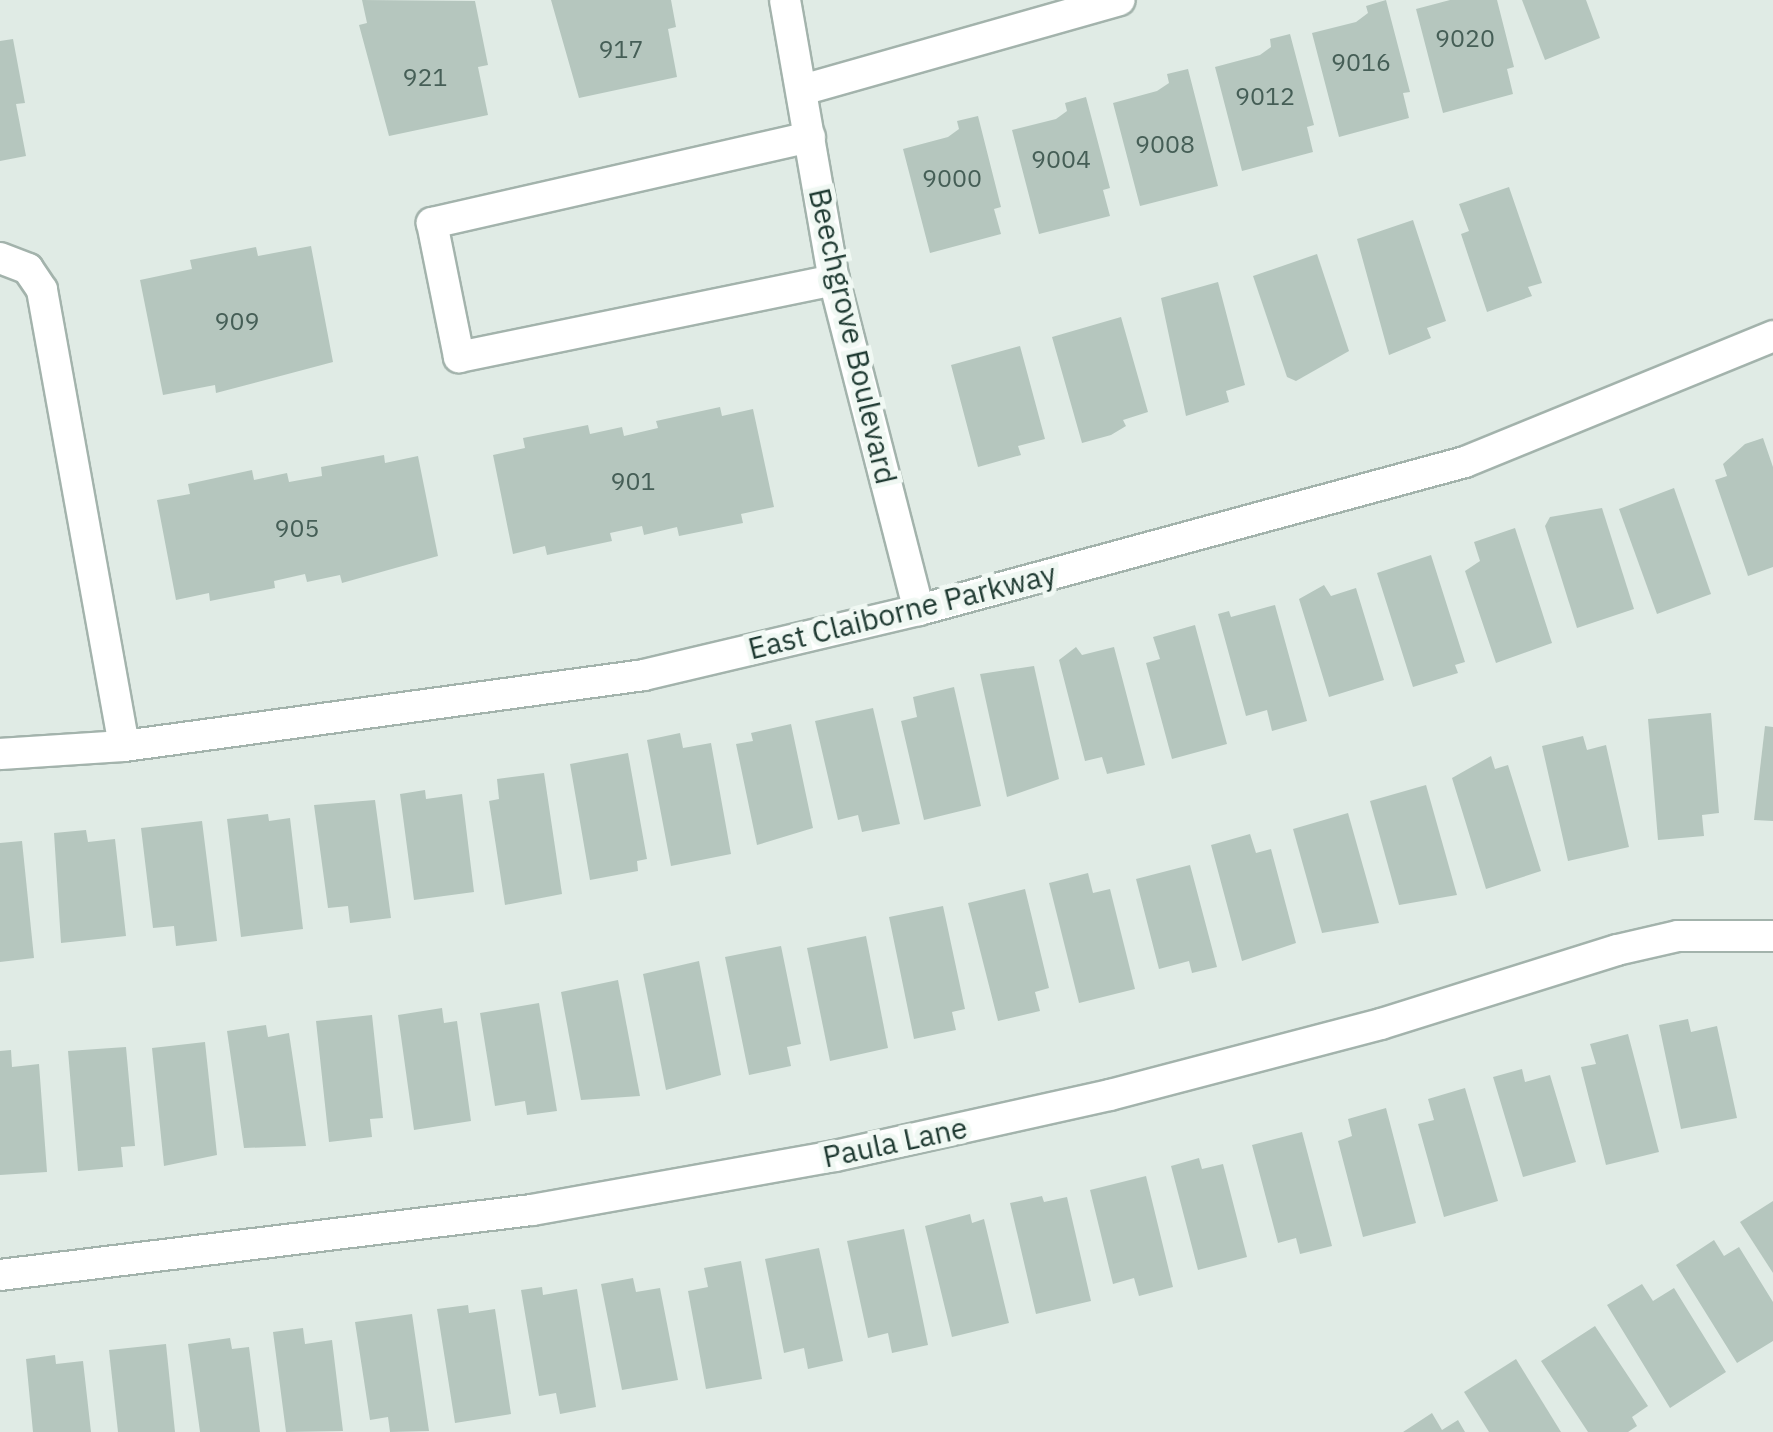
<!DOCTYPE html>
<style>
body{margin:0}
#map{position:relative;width:1773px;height:1432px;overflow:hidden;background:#e0ebe5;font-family:"IBM Plex Sans",sans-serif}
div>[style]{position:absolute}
.building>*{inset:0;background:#b5c6be}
.roads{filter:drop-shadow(2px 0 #a3b3ac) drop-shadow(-2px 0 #a3b3ac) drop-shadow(0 2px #a3b3ac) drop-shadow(0 -2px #a3b3ac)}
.minor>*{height:30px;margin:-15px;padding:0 15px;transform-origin:15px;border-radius:15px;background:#fff}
span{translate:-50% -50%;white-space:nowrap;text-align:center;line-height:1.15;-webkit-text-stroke:10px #f0f8f3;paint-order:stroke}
.number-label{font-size:25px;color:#455e56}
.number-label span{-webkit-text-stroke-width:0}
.street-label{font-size:30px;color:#203b33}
</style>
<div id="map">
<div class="building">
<div style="clip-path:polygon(362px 0,475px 1px,488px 65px,478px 67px,488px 115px,389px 136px,359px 25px,367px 23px)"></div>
<div style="clip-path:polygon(551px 0,671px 0,676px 27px,668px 29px,677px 77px,579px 98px)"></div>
<div style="clip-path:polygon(1386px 0,1410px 92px,1403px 93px,1409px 118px,1339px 137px,1312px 33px,1356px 22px,1368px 13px,1366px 6px)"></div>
<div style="clip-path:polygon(1450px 0,1497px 0,1514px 67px,1507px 69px,1513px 94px,1443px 113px,1416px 9px)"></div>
<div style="clip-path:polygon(1522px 0,1586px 0,1600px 38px,1545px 60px)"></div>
<div style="clip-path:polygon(1290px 34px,1314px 125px,1307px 127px,1313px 152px,1242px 171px,1215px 67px,1260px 55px,1271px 47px,1270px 39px)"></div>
<div style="clip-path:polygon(13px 39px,25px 103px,16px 104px,26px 156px,0 161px,0 41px)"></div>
<div style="clip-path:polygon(1188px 69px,1218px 186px,1140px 206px,1113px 103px,1157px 91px,1169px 83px,1167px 74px)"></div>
<div style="clip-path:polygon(1086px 97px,1110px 188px,1103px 190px,1110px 216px,1039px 234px,1012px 130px,1056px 119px,1067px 111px,1065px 103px)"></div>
<div style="clip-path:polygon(978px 116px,1001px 207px,994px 209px,1001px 234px,930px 253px,903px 149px,948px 137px,959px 129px,957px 121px)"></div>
<div style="clip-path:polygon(1509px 187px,1542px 283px,1528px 287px,1532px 296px,1487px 312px,1461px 234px,1469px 231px,1459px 204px)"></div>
<div style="clip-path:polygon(1413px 220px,1446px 321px,1427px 328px,1431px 338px,1389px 355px,1357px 239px)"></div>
<div style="clip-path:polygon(311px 246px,333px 362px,216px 393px,215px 385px,163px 395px,140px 280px,192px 269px,190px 260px,256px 247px,258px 256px)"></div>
<div style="clip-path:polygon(1317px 254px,1349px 351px,1296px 381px,1287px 377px,1253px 276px)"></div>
<div style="clip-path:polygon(1218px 282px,1245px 385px,1226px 391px,1229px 402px,1186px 416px,1161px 298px)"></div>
<div style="clip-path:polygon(1121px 317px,1148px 412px,1123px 420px,1126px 426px,1111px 435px,1082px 443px,1052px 337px)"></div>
<div style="clip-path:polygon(1020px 346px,1045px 439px,1018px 446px,1021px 455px,978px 467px,951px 365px)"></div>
<div style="clip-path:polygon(720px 407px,722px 416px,753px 409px,774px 507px,741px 514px,743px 523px,679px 536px,677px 527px,644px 535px,642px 526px,610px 533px,612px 541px,547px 555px,545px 546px,513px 554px,493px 455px,525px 448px,523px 438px,588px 425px,590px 434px,622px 427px,624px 436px,658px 428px,656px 421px)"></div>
<div style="clip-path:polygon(1763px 438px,1773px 467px,1773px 567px,1748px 576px,1715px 480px,1727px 476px,1723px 464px,1745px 444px)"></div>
<div style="clip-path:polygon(384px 455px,385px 463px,418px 456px,438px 556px,342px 583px,340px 575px,307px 582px,305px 574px,274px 581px,275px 588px,210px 601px,209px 593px,176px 600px,157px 500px,190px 494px,188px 484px,252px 470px,254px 480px,287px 473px,289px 482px,322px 476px,321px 467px)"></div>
<div style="clip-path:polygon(1674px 488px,1711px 594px,1657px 614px,1619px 509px)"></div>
<div style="clip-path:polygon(1602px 508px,1634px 609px,1577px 628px,1545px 526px,1550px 517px)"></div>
<div style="clip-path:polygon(1515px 528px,1552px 643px,1496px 663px,1465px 571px,1480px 561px,1474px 542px)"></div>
<div style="clip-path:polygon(1431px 555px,1465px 662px,1455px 665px,1458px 673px,1413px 687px,1377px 573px)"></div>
<div style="clip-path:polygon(1324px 585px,1331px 596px,1356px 588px,1384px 680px,1329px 697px,1299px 599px)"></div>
<div style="clip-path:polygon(1275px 605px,1307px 721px,1272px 731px,1267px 710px,1246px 716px,1218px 614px,1229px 611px,1231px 617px)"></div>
<div style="clip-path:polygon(1195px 625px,1227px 744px,1172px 759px,1146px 663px,1160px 659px,1153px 637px)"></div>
<div style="clip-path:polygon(1076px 647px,1082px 655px,1114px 647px,1145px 765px,1107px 774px,1102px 757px,1085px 761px,1059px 660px)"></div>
<div style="clip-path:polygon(1034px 666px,1059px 779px,1007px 797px,980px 674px)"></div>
<div style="clip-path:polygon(954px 687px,981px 806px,924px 820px,901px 721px,917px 717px,913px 697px)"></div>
<div style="clip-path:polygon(873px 708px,900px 824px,862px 832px,858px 815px,838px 820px,815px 721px)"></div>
<div style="clip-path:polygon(1711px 713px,1719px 813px,1702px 815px,1704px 836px,1658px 840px,1648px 719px)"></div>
<div style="clip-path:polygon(791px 724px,813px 828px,757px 845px,736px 744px,753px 741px,751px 733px)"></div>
<div style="clip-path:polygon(1765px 726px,1773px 727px,1773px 821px,1754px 820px)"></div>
<div style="clip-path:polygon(680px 733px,683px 748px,711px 743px,731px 854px,671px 866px,647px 740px)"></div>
<div style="clip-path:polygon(1583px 736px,1587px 750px,1606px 745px,1629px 847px,1568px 861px,1542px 746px)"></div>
<div style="clip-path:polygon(628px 753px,647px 859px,637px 861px,638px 871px,590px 880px,570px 764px)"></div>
<div style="clip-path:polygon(1491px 756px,1495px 769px,1508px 765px,1541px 871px,1486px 889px,1452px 778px)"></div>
<div style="clip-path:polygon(544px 773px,562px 894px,505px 905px,489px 801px,499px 799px,497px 779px)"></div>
<div style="clip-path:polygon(1426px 785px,1457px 895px,1399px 905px,1370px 801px)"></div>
<div style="clip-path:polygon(425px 790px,426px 799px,462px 794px,474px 892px,414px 900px,400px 794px)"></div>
<div style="clip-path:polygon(375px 800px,391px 918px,350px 923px,348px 906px,328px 908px,314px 805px)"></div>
<div style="clip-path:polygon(1348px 813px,1379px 923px,1322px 933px,1293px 829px)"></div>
<div style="clip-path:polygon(268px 814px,269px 821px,290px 818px,303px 929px,241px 937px,227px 819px)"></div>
<div style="clip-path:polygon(202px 821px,217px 941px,176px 946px,174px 926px,153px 928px,141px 828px)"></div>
<div style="clip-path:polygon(86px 830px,88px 842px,115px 839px,126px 936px,61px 943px,54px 833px)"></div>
<div style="clip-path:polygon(1250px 834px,1256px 853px,1271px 849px,1296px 943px,1242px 961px,1211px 845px)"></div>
<div style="clip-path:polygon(22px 841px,34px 958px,0 962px,0 843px)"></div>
<div style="clip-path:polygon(1190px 865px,1217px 967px,1192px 973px,1189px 961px,1159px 969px,1136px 879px)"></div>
<div style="clip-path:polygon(1088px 873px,1093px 893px,1110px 889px,1135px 989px,1079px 1003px,1049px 883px)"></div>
<div style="clip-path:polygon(1025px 889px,1049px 988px,1035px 992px,1040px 1011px,998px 1021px,968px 903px)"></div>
<div style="clip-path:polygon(943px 906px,965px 1009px,952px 1012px,956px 1030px,914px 1039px,889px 917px)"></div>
<div style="clip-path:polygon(866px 936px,888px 1048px,830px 1061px,807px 948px)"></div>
<div style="clip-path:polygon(781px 946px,801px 1044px,787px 1047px,791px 1066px,749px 1075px,725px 957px)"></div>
<div style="clip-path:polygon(699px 961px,721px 1075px,666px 1090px,643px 974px)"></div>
<div style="clip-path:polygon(618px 980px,640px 1096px,581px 1100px,561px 992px)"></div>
<div style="clip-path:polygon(539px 1003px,557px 1111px,527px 1115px,525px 1101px,495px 1106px,480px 1013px)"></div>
<div style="clip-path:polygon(442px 1008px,444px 1023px,457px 1021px,471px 1121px,414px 1130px,398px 1015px)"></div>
<div style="clip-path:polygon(372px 1015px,383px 1118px,370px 1119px,372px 1137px,329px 1142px,316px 1021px)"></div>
<div style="clip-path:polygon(1688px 1019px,1691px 1032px,1717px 1026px,1737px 1118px,1681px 1129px,1659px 1025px)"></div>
<div style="clip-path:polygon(266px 1025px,268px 1037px,289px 1033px,306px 1146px,244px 1148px,227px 1031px)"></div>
<div style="clip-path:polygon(1628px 1034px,1659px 1152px,1606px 1165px,1581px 1067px,1596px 1064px,1590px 1044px)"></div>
<div style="clip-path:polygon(205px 1042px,217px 1155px,164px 1166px,152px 1048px)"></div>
<div style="clip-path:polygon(126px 1047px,135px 1146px,121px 1147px,123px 1167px,78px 1171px,68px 1051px)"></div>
<div style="clip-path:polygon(11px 1050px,12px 1067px,39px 1064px,47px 1172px,0 1175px,0 1051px)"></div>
<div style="clip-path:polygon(1522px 1069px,1525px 1082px,1550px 1075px,1576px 1162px,1523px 1177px,1493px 1077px)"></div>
<div style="clip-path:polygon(1465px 1088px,1498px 1201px,1444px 1217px,1418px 1124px,1434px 1120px,1428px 1099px)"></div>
<div style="clip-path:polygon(1386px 1108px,1416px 1223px,1363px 1237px,1338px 1141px,1352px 1136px,1348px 1119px)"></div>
<div style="clip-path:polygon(1302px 1132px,1332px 1246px,1300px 1254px,1296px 1238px,1278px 1243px,1252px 1145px)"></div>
<div style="clip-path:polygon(1199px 1158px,1202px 1169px,1223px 1164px,1247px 1257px,1198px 1270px,1171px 1166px)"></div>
<div style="clip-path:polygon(1146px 1176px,1173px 1287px,1139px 1296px,1134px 1278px,1113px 1284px,1090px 1190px)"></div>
<div style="clip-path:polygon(1042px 1196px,1044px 1202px,1067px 1197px,1091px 1301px,1036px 1314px,1010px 1203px)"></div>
<div style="clip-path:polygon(1773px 1201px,1773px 1273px,1740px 1222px)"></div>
<div style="clip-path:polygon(970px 1214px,972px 1223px,984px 1219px,1009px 1323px,952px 1337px,925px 1226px)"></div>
<div style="clip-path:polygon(904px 1229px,928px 1345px,892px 1353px,888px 1333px,868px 1338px,847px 1241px)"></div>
<div style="clip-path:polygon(1714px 1240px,1724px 1256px,1739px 1247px,1773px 1302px,1773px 1341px,1737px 1363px,1676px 1265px)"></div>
<div style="clip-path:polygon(819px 1248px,843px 1361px,808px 1369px,804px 1348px,784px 1353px,765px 1259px)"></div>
<div style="clip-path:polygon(741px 1261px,762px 1379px,706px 1389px,688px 1291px,708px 1287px,704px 1268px)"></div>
<div style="clip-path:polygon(633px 1278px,636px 1292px,660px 1288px,678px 1380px,622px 1390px,601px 1284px)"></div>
<div style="clip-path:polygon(1642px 1284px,1653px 1301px,1674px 1288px,1726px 1372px,1670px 1408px,1607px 1305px)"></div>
<div style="clip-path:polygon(542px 1287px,543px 1295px,577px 1289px,596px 1407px,560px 1414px,556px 1393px,539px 1396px,521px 1290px)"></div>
<div style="clip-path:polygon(468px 1305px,469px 1313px,495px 1309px,511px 1414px,455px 1423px,437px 1309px)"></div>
<div style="clip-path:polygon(412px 1314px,429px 1431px,390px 1432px,388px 1417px,370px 1420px,355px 1322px)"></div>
<div style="clip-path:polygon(1595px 1326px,1648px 1406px,1632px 1417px,1637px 1426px,1628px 1432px,1588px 1432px,1541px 1361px)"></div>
<div style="clip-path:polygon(303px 1328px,305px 1344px,332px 1340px,343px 1431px,286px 1432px,273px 1332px)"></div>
<div style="clip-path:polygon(230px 1338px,232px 1349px,249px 1347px,260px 1432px,200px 1432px,188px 1344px)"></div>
<div style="clip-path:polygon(166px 1344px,175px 1432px,118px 1432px,109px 1350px)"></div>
<div style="clip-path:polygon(55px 1355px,56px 1364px,83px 1361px,91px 1432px,33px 1432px,26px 1359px)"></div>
<div style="clip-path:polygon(1516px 1359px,1561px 1432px,1489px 1432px,1464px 1392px)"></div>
<div style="clip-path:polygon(1432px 1413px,1442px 1430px,1458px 1420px,1465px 1432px,1403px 1432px)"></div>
</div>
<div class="roads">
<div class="minor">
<div style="left:785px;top:0;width:284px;rotate:80.1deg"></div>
<div style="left:834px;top:280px;width:341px;rotate:75.6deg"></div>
<div style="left:802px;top:90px;width:330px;rotate:-15.8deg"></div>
<div style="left:810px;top:137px;width:388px;rotate:167.2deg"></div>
<div style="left:432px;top:223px;width:137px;rotate:78.6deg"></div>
<div style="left:459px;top:357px;width:383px;rotate:-11.6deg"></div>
<div style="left:0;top:258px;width:30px;rotate:21deg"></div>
<div style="left:28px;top:269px;width:25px;rotate:56deg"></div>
<div style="left:42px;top:290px;width:463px;rotate:79.8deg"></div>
<div style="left:0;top:754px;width:124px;rotate:-3.7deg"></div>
<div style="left:124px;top:746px;width:525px;rotate:-7.77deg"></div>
<div style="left:644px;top:675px;width:283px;rotate:-13.3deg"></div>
<div style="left:919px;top:610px;width:566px;rotate:-15.17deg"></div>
<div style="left:1465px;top:462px;width:333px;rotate:-22.2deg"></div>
<div style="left:0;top:1275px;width:536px;rotate:-6.97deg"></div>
<div style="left:532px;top:1210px;width:308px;rotate:-10.1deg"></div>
<div style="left:835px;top:1156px;width:282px;rotate:-12.5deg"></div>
<div style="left:1110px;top:1095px;width:280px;rotate:-14.7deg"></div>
<div style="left:1381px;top:1024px;width:247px;rotate:-17.4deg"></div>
<div style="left:1617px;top:950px;width:63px;rotate:-12.9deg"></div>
<div style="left:1678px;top:936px;width:95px"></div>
</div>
</div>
<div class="number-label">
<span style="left:1465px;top:38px">9020</span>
<span style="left:621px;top:49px">917</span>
<span style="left:1361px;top:62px">9016</span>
<span style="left:425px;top:77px">921</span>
<span style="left:1265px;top:96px">9012</span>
<span style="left:1165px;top:144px">9008</span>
<span style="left:1061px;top:159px">9004</span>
<span style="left:952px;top:178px">9000</span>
<span style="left:237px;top:321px">909</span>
<span style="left:633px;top:481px">901</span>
<span style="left:297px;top:528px">905</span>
</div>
<div class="street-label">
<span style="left:853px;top:336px;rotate:77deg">Beechgrove Boulevard</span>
<span style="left:902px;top:611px;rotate:-14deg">East Claiborne Parkway</span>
<span style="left:895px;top:1142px;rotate:-12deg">Paula Lane</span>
</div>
</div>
